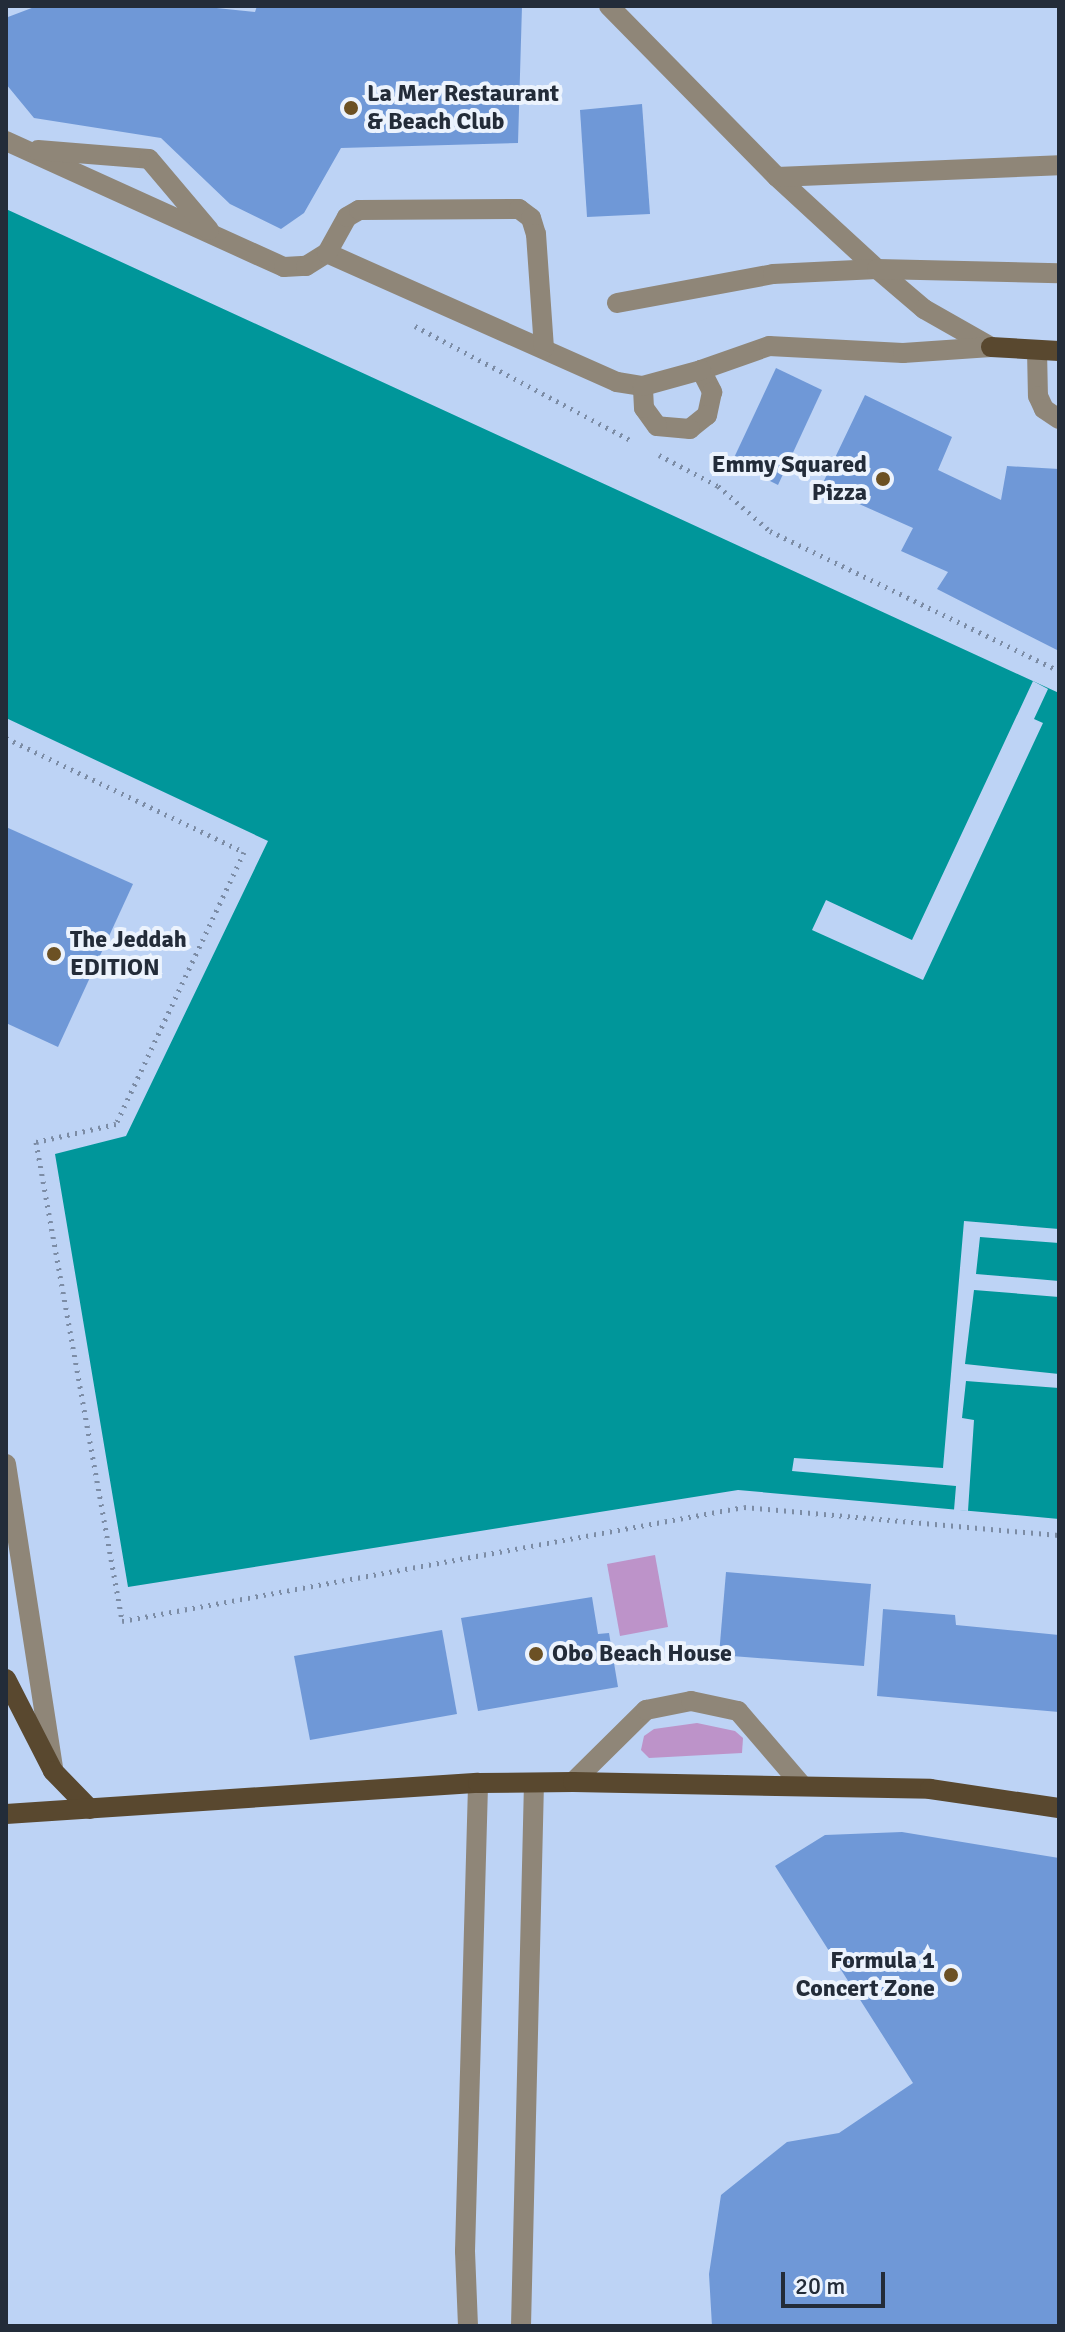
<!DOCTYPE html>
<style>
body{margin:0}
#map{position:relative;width:1065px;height:2332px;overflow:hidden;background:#bdd3f5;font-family:Signika,sans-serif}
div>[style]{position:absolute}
.green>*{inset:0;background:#bd93c9}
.water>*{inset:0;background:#00969a}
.pier>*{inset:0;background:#bdd3f5}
.building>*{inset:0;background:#6f98d7}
.path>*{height:5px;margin-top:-2.5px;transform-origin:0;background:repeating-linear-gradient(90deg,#7c8ca5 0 2px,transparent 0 8px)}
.minor>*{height:20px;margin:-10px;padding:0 10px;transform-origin:10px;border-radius:10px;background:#8f8678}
.major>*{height:20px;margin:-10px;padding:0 10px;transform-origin:10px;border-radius:10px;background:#59482f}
.dots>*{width:22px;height:22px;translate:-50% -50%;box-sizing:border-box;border:4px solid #ecf3fd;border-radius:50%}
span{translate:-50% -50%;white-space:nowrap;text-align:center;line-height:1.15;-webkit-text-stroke:8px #ecf3fd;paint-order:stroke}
.poi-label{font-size:24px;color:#232c39;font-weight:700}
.left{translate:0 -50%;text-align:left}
.right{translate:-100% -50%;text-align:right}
.frame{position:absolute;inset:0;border:8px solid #232c39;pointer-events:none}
.scale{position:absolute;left:781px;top:2272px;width:104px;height:36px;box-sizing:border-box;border:4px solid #232c39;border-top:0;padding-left:10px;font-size:24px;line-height:28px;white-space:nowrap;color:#232c39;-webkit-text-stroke:6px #ecf3fd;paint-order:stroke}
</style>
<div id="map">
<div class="green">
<div style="clip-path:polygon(655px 1555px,668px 1627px,620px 1636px,607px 1564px)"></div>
<div style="clip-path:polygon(697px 1723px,735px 1731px,743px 1738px,742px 1753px,649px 1758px,641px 1750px,644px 1736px,654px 1729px)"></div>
</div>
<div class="water">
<div style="clip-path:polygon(6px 209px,1059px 693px,1059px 1519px,738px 1490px,128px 1587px,55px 1154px,126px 1136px,268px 841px,6px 718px)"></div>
</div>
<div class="pier">
<div style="clip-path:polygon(1033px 681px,1048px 689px,1034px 719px,1043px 723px,923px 980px,812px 930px,826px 900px,912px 940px)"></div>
<div style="clip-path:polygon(964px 1221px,1059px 1229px,1059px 1243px,980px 1237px,976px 1274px,1059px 1281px,1059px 1297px,974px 1290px,965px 1364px,1059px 1374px,1059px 1388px,966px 1381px,962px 1418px,974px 1420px,968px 1511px,954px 1510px,956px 1486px,792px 1471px,794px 1458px,943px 1468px)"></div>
</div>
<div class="building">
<div style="clip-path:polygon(37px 6px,197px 6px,255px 12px,257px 6px,522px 6px,518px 143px,341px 148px,304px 213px,281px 229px,230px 204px,161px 138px,34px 118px,6px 84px,6px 23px,8px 17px)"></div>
<div style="clip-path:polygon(642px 104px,650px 214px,587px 217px,580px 110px)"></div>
<div style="clip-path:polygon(776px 368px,822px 390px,778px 485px,732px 462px)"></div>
<div style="clip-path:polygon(865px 395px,952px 437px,938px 470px,1001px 500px,1007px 466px,1059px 469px,1059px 651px,937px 589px,948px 572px,901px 551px,913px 528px,821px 487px)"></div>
<div style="clip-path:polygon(6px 827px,133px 884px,58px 1047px,6px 1023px)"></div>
<div style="clip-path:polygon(726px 1572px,871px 1584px,864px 1666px,719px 1655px)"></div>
<div style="clip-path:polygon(592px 1597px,598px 1634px,609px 1633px,618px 1687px,478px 1711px,461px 1618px)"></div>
<div style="clip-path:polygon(883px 1609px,955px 1615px,956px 1625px,1059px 1635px,1059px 1712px,877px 1696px)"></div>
<div style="clip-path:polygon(442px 1630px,457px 1714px,310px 1740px,294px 1656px)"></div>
<div style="clip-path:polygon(902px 1832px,1059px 1858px,1059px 2326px,712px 2326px,709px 2274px,721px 2195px,787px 2142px,839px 2133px,913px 2083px,775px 1866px,825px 1835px)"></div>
</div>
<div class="path">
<div style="left:415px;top:326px;width:246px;rotate:27.9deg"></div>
<div style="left:659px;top:455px;width:67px;rotate:27.7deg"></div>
<div style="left:718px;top:486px;width:69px;rotate:40.9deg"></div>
<div style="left:770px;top:531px;width:321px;rotate:25.8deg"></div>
<div style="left:6px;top:738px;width:264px;rotate:25.6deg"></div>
<div style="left:244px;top:852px;width:301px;rotate:115.2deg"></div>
<div style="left:116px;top:1124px;width:82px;rotate:167.3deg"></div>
<div style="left:36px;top:1142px;width:487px;rotate:79.8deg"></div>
<div style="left:122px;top:1621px;width:632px;rotate:-10.39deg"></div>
<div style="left:744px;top:1507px;width:316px;rotate:5.1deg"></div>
</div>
<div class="minor">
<div style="left:609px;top:6px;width:240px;rotate:45.5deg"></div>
<div style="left:777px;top:177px;width:136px;rotate:42.6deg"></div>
<div style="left:877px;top:269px;width:62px;rotate:40.4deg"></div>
<div style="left:924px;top:309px;width:77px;rotate:29.6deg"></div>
<div style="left:6px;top:141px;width:305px;rotate:24.4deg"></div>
<div style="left:284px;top:267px;width:22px;rotate:-3deg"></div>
<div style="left:306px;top:266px;width:25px;rotate:-32deg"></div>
<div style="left:327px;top:253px;width:317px;rotate:24deg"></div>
<div style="left:617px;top:382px;width:26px;rotate:9deg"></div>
<div style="left:38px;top:150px;width:111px;rotate:4.6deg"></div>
<div style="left:149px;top:159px;width:93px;rotate:49.8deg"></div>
<div style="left:777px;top:177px;width:282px;rotate:-2.4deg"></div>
<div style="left:327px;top:253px;width:41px;rotate:-60.9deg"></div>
<div style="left:347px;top:217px;width:14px;rotate:-30deg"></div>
<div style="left:359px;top:210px;width:160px;rotate:-0.4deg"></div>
<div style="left:519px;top:209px;width:15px;rotate:37deg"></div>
<div style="left:531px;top:218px;width:17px;rotate:73deg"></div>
<div style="left:536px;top:234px;width:114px;rotate:86deg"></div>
<div style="left:617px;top:303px;width:159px;rotate:-10.5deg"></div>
<div style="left:773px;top:274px;width:104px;rotate:-2.8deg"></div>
<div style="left:877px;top:269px;width:182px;rotate:1.3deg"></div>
<div style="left:1037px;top:350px;width:46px;rotate:88.8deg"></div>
<div style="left:1038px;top:396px;width:14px;rotate:65deg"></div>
<div style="left:1044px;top:409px;width:18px;rotate:34deg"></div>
<div style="left:701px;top:370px;width:72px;rotate:-19.4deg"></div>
<div style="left:769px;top:346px;width:134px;rotate:3deg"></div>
<div style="left:903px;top:353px;width:88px;rotate:-3.9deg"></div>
<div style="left:701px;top:370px;width:25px;rotate:63deg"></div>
<div style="left:712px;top:392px;width:24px;rotate:102deg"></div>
<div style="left:707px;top:415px;width:22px;rotate:141deg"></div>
<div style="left:690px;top:429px;width:33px;rotate:-175deg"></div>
<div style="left:657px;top:426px;width:22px;rotate:-126deg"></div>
<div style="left:644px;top:408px;width:22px;rotate:-93deg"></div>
<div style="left:643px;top:386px;width:60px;rotate:-15.4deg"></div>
<div style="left:6px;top:1464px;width:307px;rotate:81.2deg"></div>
<div style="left:573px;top:1782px;width:103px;rotate:-44.6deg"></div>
<div style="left:646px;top:1710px;width:46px;rotate:-11.3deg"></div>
<div style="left:691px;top:1701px;width:48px;rotate:12deg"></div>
<div style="left:738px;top:1711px;width:95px;rotate:49.3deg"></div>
<div style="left:468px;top:2326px;width:75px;rotate:-92.3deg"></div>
<div style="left:465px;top:2251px;width:468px;rotate:-88.4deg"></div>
<div style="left:521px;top:2326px;width:543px;rotate:-88.63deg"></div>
</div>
<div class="major">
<div style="left:991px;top:347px;width:68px;rotate:3.4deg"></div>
<div style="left:6px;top:1679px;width:103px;rotate:62.9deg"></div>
<div style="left:53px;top:1771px;width:53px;rotate:45.8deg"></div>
<div style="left:6px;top:1814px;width:473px;rotate:-3.8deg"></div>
<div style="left:478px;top:1783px;width:95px;rotate:-0.6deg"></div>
<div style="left:573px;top:1782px;width:357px;rotate:1.1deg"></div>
<div style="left:930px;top:1789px;width:130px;rotate:8.4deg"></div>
</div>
<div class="dots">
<div style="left:351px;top:108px;background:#6c5124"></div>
<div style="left:883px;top:479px;background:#6c5124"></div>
<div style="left:54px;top:954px;background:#6c5124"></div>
<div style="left:536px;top:1654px;background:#6c5124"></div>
<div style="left:951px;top:1975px;background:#6c5124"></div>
</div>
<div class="poi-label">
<span class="left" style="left:367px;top:108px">La Mer Restaurant<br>&amp; Beach Club</span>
<span class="right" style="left:867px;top:479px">Emmy Squared<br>Pizza</span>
<span class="left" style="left:70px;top:954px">The Jeddah<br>EDITION</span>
<span class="left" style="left:552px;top:1654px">Obo Beach House</span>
<span class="right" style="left:935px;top:1975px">Formula 1<br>Concert Zone</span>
</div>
<div class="frame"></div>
<div class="scale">20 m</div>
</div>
